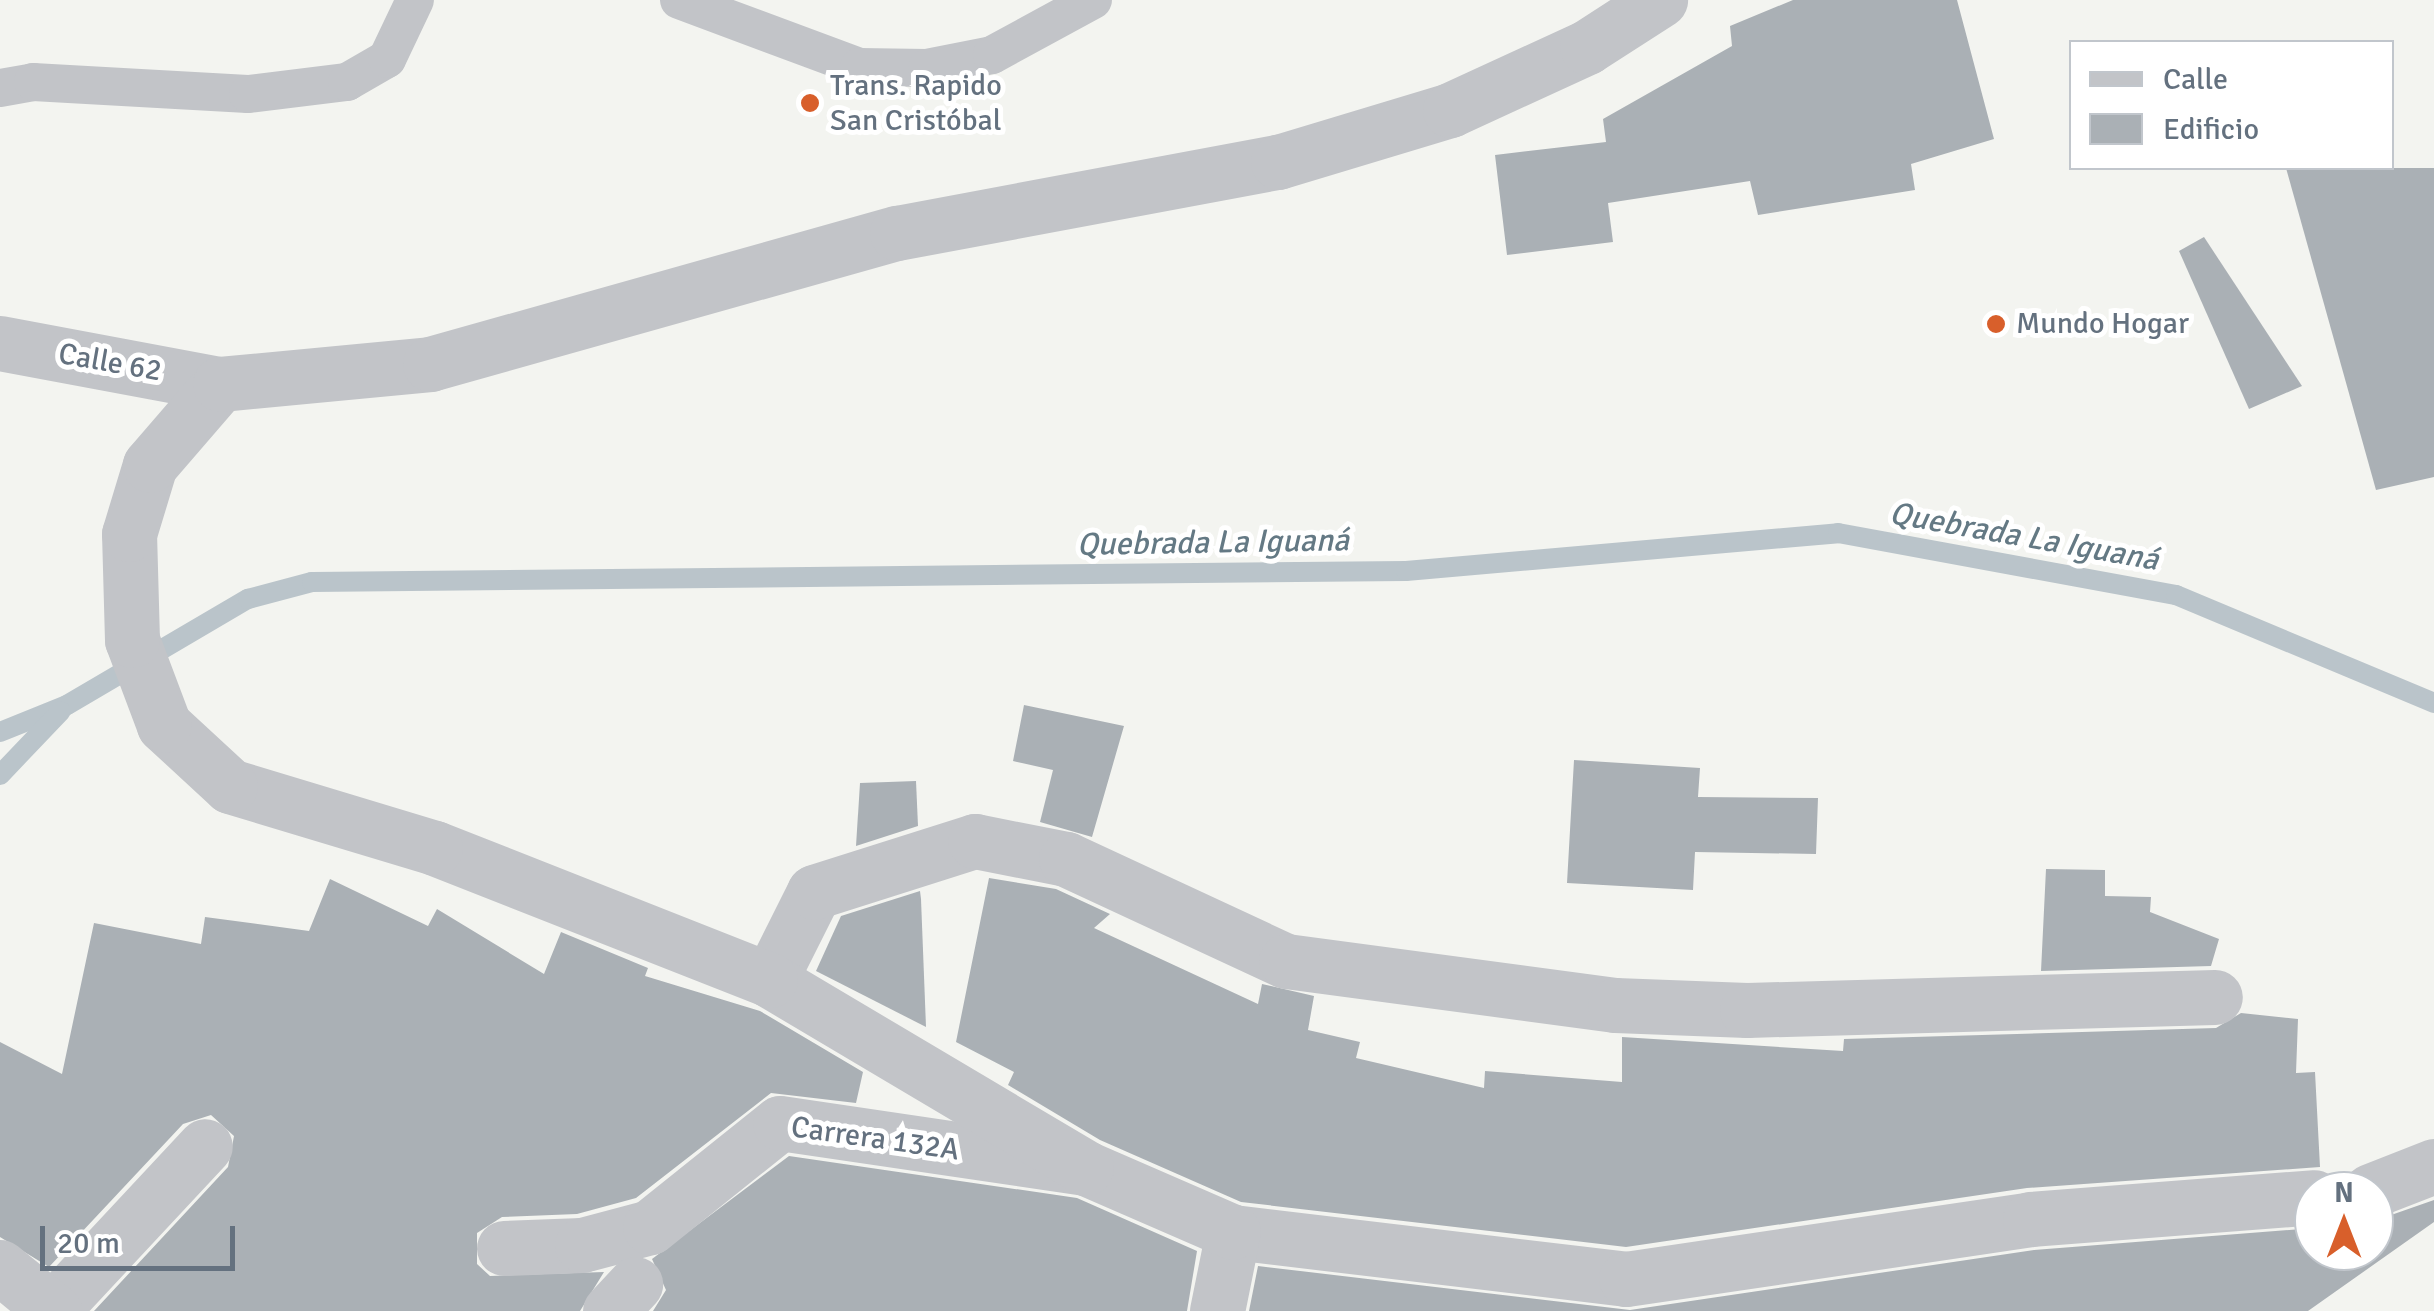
<!DOCTYPE html>
<meta charset="utf-8">
<style>
body{margin:0}
#map{position:relative;width:2434px;height:1311px;overflow:hidden;background:#f3f4f0;font-family:Signika,sans-serif}
div>[style]{position:absolute}
.stream>*{height:20px;margin:-10px;padding:0 10px;transform-origin:10px;border-radius:10px;background:#bac4ca}
.building>*{inset:0;background:#aab0b5}
.service>*{height:38px;margin:-19px;padding:0 19px;transform-origin:19px;border-radius:19px;background:#c2c4c8}
.pedestrian>*{height:55px;margin:-27.5px;padding:0 27.5px;transform-origin:27.5px;border-radius:27.5px;background:#c2c4c8}
.minor>*{height:55px;margin:-27.5px;padding:0 27.5px;transform-origin:27.5px;border-radius:27.5px;background:#c2c4c8}
.tertiary>*{height:55px;margin:-27.5px;padding:0 27.5px;transform-origin:27.5px;border-radius:27.5px;background:#c2c4c8}
.dots>*{width:28px;height:28px;translate:-50% -50%;box-sizing:border-box;border:5px solid #fff;border-radius:50%}
span{translate:-50% -50%;white-space:nowrap;text-align:center;line-height:1.15;-webkit-text-stroke:10px #fff;paint-order:stroke}
.poi-label{font-size:30px;color:#64717f}
.left{translate:0 -50%;text-align:left}
.street-label{font-size:30px;color:#64717f}
.water-label{font-size:32px;color:#647984;font-style:italic}
.legend{position:absolute;left:2069px;top:40px;width:325px;height:130px;box-sizing:border-box;background:#fff;border:2px solid #c1c6cc;margin:0;padding:12px 18px;list-style:none;font-size:30px;color:#64717f}
.legend li{display:flex;align-items:center;gap:20px;height:50px}
.legend b{width:50px;border:2px solid #c1c6cc}
.north{position:absolute;left:2294px;top:1171px;width:100px;height:100px;box-sizing:border-box;background:#fff;border:2px solid #c1c6cc;border-radius:50%;rotate:0deg;font-size:28px;font-weight:700;line-height:40px;text-align:center;color:#64717f}
.north::after{content:'';display:block;margin:auto;width:35px;height:45px;background:#d85f2b;clip-path:polygon(50% 0,100% 100%,50% 72%,0 100%)}
.scale{position:absolute;left:40px;top:1226px;width:195px;height:45px;box-sizing:border-box;border:5px solid #64717f;border-top:0;padding-left:12px;font-size:30px;line-height:35px;white-space:nowrap;color:#64717f;-webkit-text-stroke:8px #fff;paint-order:stroke}
</style>
<div id="map">
<div class="stream">
<div style="left:0;top:732px;width:72px;rotate:-21.9deg"></div>
<div style="left:67px;top:705px;width:210px;rotate:-30.4deg"></div>
<div style="left:248px;top:599px;width:66px;rotate:-14.9deg"></div>
<div style="left:312px;top:582px;width:1094px;rotate:-0.58deg"></div>
<div style="left:1406px;top:571px;width:434px;rotate:-5deg"></div>
<div style="left:1838px;top:533px;width:344px;rotate:10.4deg"></div>
<div style="left:2176px;top:595px;width:280px;rotate:22.7deg"></div>
<div style="left:0;top:775px;width:88px;rotate:-46.4deg"></div>
</div>
<div class="building">
<div style="clip-path:polygon(1793px 0,1957px 0,1994px 139px,1911px 164px,1915px 190px,1758px 215px,1750px 181px,1608px 203px,1613px 242px,1507px 255px,1495px 155px,1606px 142px,1603px 119px,1732px 46px,1730px 26px)"></div>
<div style="clip-path:polygon(2286px 168px,2434px 168px,2434px 477px,2376px 490px)"></div>
<div style="clip-path:polygon(2204px 237px,2302px 386px,2249px 409px,2179px 251px)"></div>
<div style="clip-path:polygon(1024px 705px,1124px 726px,1092px 837px,1040px 822px,1053px 770px,1013px 761px)"></div>
<div style="clip-path:polygon(1574px 760px,1700px 768px,1698px 797px,1818px 798px,1816px 854px,1695px 852px,1693px 890px,1567px 883px)"></div>
<div style="clip-path:polygon(916px 781px,918px 826px,856px 846px,860px 783px)"></div>
<div style="clip-path:polygon(2046px 869px,2105px 870px,2105px 896px,2151px 897px,2150px 912px,2219px 939px,2211px 966px,2041px 971px)"></div>
<div style="clip-path:polygon(989px 878px,1056px 889px,1110px 914px,1094px 928px,1258px 1004px,1262px 984px,1314px 996px,1308px 1030px,1360px 1042px,1356px 1058px,1484px 1088px,1485px 1071px,1622px 1082px,1622px 1037px,1843px 1051px,1844px 1039px,2216px 1028px,2241px 1013px,2298px 1019px,2296px 1073px,2315px 1072px,2320px 1167px,2027px 1188px,1626px 1247px,1241px 1202px,1100px 1140px,1008px 1085px,1014px 1072px,956px 1042px)"></div>
<div style="clip-path:polygon(330px 879px,428px 926px,437px 909px,544px 974px,561px 932px,648px 968px,645px 976px,760px 1011px,863px 1072px,856px 1103px,771px 1093px,636px 1198px,577px 1214px,502px 1217px,477px 1233px,477px 1264px,490px 1276px,604px 1272px,580px 1311px,94px 1311px,228px 1167px,234px 1136px,211px 1115px,183px 1124px,49px 1267px,0 1237px,0 1042px,62px 1074px,94px 923px,201px 944px,205px 917px,309px 931px)"></div>
<div style="clip-path:polygon(920px 891px,921px 899px,926px 1027px,816px 971px,841px 916px)"></div>
<div style="clip-path:polygon(789px 1156px,1077px 1198px,1197px 1251px,1187px 1311px,653px 1311px,666px 1290px,652px 1259px)"></div>
<div style="clip-path:polygon(2434px 1200px,2434px 1222px,2308px 1311px,1249px 1311px,1258px 1266px,1630px 1310px,2034px 1250px,2314px 1228px,2314px 1251px,2374px 1251px,2374px 1221px)"></div>
</div>
<div class="service">
<div style="left:679px;top:0;width:192px;rotate:20.4deg"></div>
<div style="left:859px;top:67px;width:68px;rotate:0.8deg"></div>
<div style="left:927px;top:68px;width:66px;rotate:-11.3deg"></div>
<div style="left:992px;top:55px;width:115px;rotate:-28.6deg"></div>
<div style="left:0;top:88px;width:34px;rotate:-10deg"></div>
<div style="left:33px;top:82px;width:215px;rotate:3.2deg"></div>
<div style="left:248px;top:94px;width:100px;rotate:-6.9deg"></div>
<div style="left:347px;top:82px;width:46px;rotate:-29.9deg"></div>
<div style="left:387px;top:59px;width:65px;rotate:-64.6deg"></div>
</div>
<div class="pedestrian">
<div style="left:52px;top:1310px;width:224px;rotate:-47deg"></div>
</div>
<div class="minor">
<div style="left:0;top:343px;width:224px;rotate:10.6deg"></div>
<div style="left:770px;top:980px;width:98px;rotate:-63.4deg"></div>
<div style="left:814px;top:892px;width:169px;rotate:-17.6deg"></div>
<div style="left:975px;top:841px;width:93px;rotate:11.2deg"></div>
<div style="left:1066px;top:859px;width:242px;rotate:24.9deg"></div>
<div style="left:1286px;top:961px;width:332px;rotate:7.6deg"></div>
<div style="left:1615px;top:1005px;width:132px;rotate:2.2deg"></div>
<div style="left:1747px;top:1010px;width:468px;rotate:-1.6deg"></div>
<div style="left:2370px;top:1191px;width:69px;rotate:-21.3deg"></div>
<div style="left:1233px;top:1232px;width:396px;rotate:6.8deg"></div>
<div style="left:1626px;top:1279px;width:408px;rotate:-8.4deg"></div>
<div style="left:2030px;top:1219px;width:285px;rotate:-4.4deg"></div>
<div style="left:504px;top:1248px;width:78px;rotate:-2.2deg"></div>
<div style="left:582px;top:1245px;width:70px;rotate:-14.8deg"></div>
<div style="left:650px;top:1227px;width:166px;rotate:-38.7deg"></div>
<div style="left:780px;top:1123px;width:309px;rotate:8.4deg"></div>
<div style="left:0;top:1267px;width:70px;rotate:39.2deg"></div>
<div style="left:610px;top:1311px;width:37px;rotate:-47deg"></div>
</div>
<div class="tertiary">
<div style="left:1217px;top:1311px;width:81px;rotate:-78.6deg"></div>
<div style="left:1233px;top:1232px;width:160px;rotate:-156.5deg"></div>
<div style="left:1086px;top:1168px;width:368px;rotate:-149.3deg"></div>
<div style="left:770px;top:980px;width:360px;rotate:-158.5deg"></div>
<div style="left:435px;top:848px;width:214px;rotate:-163.2deg"></div>
<div style="left:230px;top:786px;width:90px;rotate:-137.3deg"></div>
<div style="left:164px;top:725px;width:91px;rotate:-110.6deg"></div>
<div style="left:132px;top:640px;width:106px;rotate:-91.6deg"></div>
<div style="left:129px;top:534px;width:72px;rotate:-73.1deg"></div>
<div style="left:150px;top:465px;width:107px;rotate:-49.2deg"></div>
<div style="left:220px;top:384px;width:211px;rotate:-5.4deg"></div>
<div style="left:430px;top:364px;width:485px;rotate:-15.7deg"></div>
<div style="left:897px;top:233px;width:388px;rotate:-10.6deg"></div>
<div style="left:1278px;top:162px;width:180px;rotate:-16.8deg"></div>
<div style="left:1450px;top:110px;width:151px;rotate:-24.7deg"></div>
<div style="left:1587px;top:47px;width:87px;rotate:-32.8deg"></div>
</div>
<div class="dots">
<div style="left:810px;top:103px;background:#d85f2b"></div>
<div style="left:1996px;top:324px;background:#d85f2b"></div>
</div>
<div class="poi-label">
<span class="left" style="left:830px;top:103px">Trans. Rapido<br>San Cristóbal</span>
<span class="left" style="left:2016px;top:324px">Mundo Hogar</span>
</div>
<div class="street-label">
<span style="left:110px;top:363px;rotate:10deg">Calle 62</span>
<span style="left:875px;top:1139px;rotate:8deg">Carrera 132A</span>
</div>
<div class="water-label">
<span style="left:2024px;top:537px;rotate:10deg">Quebrada La Iguaná</span>
<span style="left:1213px;top:543px;rotate:-1deg">Quebrada La Iguaná</span>
</div>
<ul class="legend">
<li><b style="height:12px;background:#c2c4c8"></b>Calle</li>
<li><b style="height:28px;background:#aab0b5"></b>Edificio</li>
</ul>
<div class="north">N</div>
<div class="scale">20 m</div>
</div>
